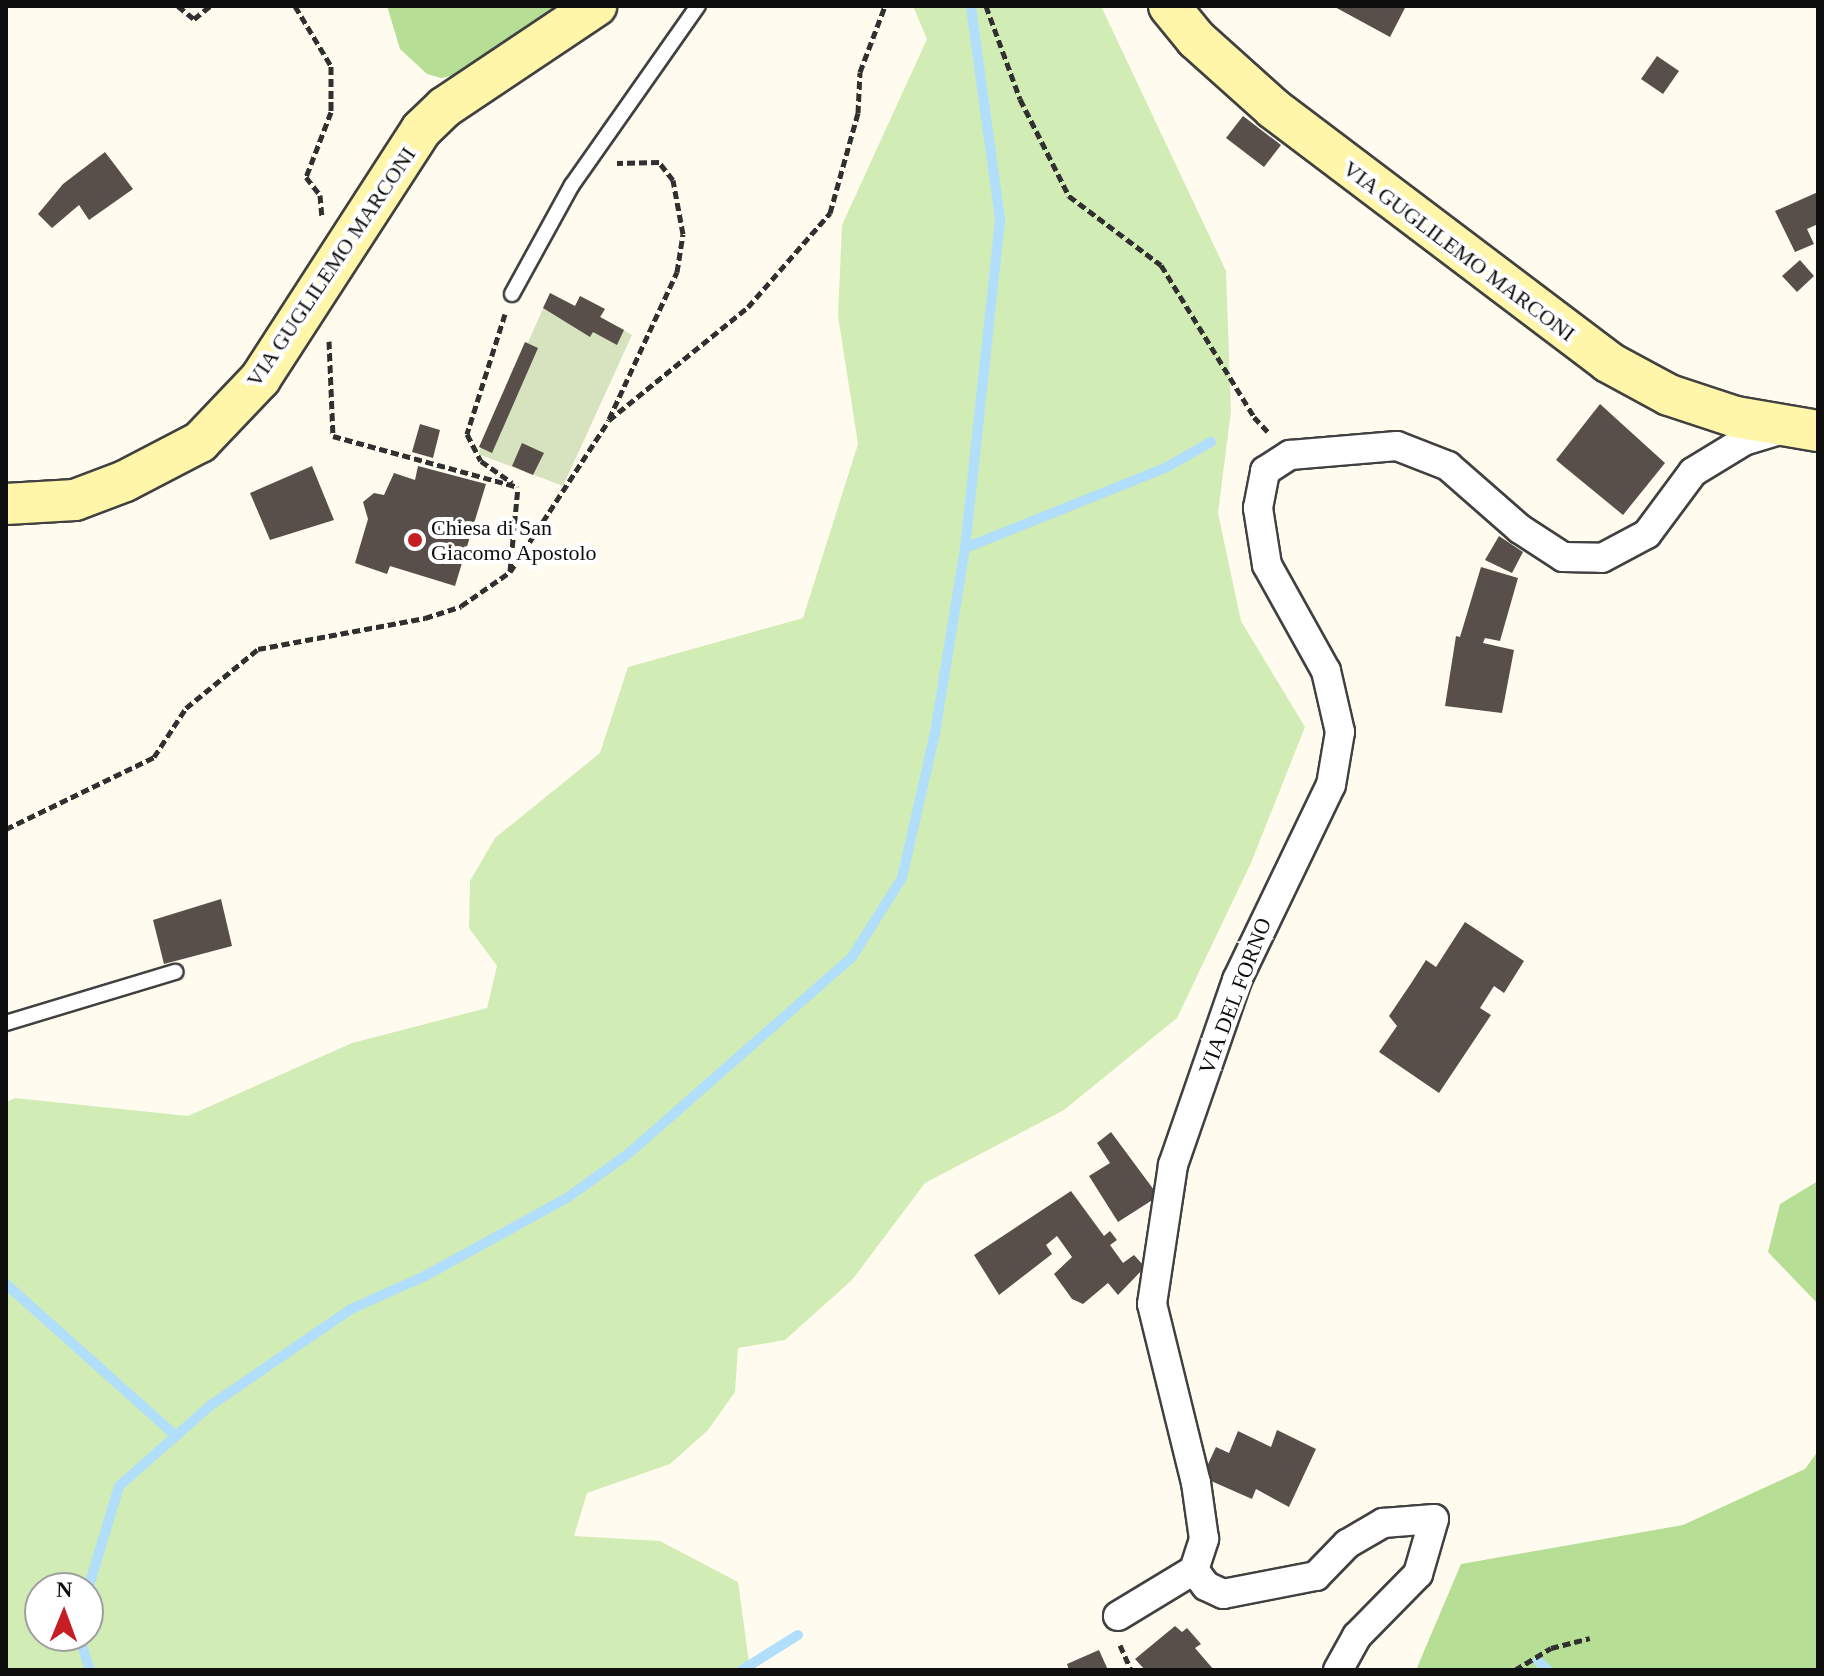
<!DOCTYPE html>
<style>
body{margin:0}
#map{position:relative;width:1824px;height:1676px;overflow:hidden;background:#fffcef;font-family:Georgia,serif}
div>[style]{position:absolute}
.green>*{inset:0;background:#d2ecb6}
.forest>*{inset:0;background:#b6de95}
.cemetery>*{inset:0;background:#d7e3bf}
.stream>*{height:10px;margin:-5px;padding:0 5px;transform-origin:5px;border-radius:5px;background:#b1defa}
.building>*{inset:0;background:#584f4a}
.path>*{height:5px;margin-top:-2.5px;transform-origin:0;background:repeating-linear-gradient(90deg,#303030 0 8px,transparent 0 12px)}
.roads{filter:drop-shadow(2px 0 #414141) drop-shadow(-2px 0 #414141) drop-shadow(0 2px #414141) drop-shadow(0 -2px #414141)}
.lane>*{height:14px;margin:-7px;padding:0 7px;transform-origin:7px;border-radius:7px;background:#fff}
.street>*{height:28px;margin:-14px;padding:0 14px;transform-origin:14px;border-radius:14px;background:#fff}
.secondary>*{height:40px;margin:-20px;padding:0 20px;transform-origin:20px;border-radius:20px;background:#fff6aa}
.dots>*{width:22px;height:22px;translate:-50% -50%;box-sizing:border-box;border:4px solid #fff;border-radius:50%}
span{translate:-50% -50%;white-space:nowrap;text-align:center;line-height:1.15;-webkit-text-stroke:8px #fff;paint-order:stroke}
.street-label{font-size:22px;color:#0e0e0e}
.poi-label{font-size:22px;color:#0e0e0e}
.left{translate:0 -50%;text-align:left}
.frame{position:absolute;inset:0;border:8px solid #0e0e0e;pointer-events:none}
.north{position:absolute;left:24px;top:1572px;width:80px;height:80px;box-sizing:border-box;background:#fff;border:2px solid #9f9f9f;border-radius:50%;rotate:1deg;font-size:22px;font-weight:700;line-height:32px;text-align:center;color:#0e0e0e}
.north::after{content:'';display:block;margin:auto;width:28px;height:36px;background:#c71e26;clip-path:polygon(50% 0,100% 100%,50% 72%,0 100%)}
</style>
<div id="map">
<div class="green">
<div style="clip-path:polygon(evenodd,913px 6px,1101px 6px,1226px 271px,1231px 411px,1218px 513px,1241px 621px,1305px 727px,1251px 863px,1177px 1018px,1064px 1110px,925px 1183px,852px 1280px,785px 1340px,738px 1348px,735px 1392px,708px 1430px,670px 1464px,587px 1493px,574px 1536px,660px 1541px,738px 1582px,750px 1670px,6px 1670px,6px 1102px,15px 1098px,188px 1116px,352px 1043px,487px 1008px,497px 966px,469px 928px,470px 881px,495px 838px,600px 753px,628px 667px,803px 618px,858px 444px,838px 316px,842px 225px,927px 39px,913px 6px,40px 1588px,88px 1588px,88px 1636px,40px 1636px,40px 1588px)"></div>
</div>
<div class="forest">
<div style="clip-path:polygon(387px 6px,561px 6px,456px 75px,441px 78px,427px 74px,400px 49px)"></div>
<div style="clip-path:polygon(1818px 1181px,1818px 1304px,1768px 1252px,1780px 1204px)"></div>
<div style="clip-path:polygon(1818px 1451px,1818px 1670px,1416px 1670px,1461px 1564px,1683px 1525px,1805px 1469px)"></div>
</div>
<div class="cemetery">
<div style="clip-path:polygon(550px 293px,575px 306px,580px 296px,605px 309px,601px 317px,632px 335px,563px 486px,478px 454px)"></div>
</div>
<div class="stream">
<div style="left:965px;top:548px;width:215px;rotate:-21.8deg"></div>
<div style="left:1165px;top:468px;width:53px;rotate:-29.5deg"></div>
<div style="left:6px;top:1284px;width:228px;rotate:41.8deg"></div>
<div style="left:88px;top:1589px;width:108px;rotate:-73.2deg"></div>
<div style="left:119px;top:1486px;width:123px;rotate:-41.4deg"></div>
<div style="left:211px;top:1405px;width:170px;rotate:-34.4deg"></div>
<div style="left:351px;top:1309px;width:81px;rotate:-24deg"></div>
<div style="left:425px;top:1276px;width:162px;rotate:-28.8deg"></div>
<div style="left:567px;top:1198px;width:75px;rotate:-35.8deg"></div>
<div style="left:628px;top:1154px;width:298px;rotate:-41.3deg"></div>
<div style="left:852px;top:957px;width:93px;rotate:-57.7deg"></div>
<div style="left:902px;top:878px;width:149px;rotate:-77.2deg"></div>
<div style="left:935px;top:733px;width:187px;rotate:-80.8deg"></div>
<div style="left:965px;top:548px;width:331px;rotate:-83.9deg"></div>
<div style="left:1000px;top:219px;width:215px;rotate:-97.8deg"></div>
<div style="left:79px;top:1636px;width:36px;rotate:72deg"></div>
<div style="left:1538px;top:1661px;width:13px;rotate:42deg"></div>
<div style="left:742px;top:1670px;width:66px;rotate:-32deg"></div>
</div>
<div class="building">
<div style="clip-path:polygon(1333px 6px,1406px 6px,1390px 37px)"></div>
<div style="clip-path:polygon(1657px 56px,1679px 71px,1663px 94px,1641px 79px)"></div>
<div style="clip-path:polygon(1243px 116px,1281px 145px,1264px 167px,1226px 138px)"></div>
<div style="clip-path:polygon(105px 152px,133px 189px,89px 220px,79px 205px,52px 228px,38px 214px,63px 184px)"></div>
<div style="clip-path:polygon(1818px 192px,1818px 224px,1807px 229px,1814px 244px,1795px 252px,1775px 211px)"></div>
<div style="clip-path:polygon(1800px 260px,1814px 276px,1797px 292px,1782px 276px)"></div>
<div style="clip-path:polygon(550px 293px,575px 306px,580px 296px,605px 309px,600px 317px,624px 330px,617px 345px,593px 332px,590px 337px,543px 308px)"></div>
<div style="clip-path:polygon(525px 342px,538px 348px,492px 453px,479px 447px)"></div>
<div style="clip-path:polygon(1600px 404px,1665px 463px,1623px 515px,1556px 460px)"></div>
<div style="clip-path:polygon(420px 424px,440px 430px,433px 458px,412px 452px)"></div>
<div style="clip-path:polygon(522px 443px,544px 453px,533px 475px,512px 466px)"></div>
<div style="clip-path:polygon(312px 466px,334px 520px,270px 540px,250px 493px)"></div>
<div style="clip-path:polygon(418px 466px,486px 484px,455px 586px,390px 566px,387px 574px,355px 563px,368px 519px,363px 502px,374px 493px,384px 495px,394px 473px,415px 480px)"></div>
<div style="clip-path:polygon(1499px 536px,1523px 552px,1512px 573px,1485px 560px)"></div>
<div style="clip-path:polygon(1481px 567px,1518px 578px,1500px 641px,1485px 638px,1483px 643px,1514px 650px,1502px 713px,1445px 706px,1456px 636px,1460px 637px)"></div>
<div style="clip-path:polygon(221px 899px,232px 946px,164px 964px,153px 920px)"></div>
<div style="clip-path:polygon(1465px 922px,1524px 961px,1504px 993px,1494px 986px,1480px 1008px,1491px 1015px,1439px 1093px,1379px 1052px,1397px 1026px,1389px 1016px,1412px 982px,1426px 960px,1436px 967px)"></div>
<div style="clip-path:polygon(1111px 1132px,1154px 1190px,1154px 1199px,1118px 1222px,1089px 1176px,1110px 1163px,1097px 1143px)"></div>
<div style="clip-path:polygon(1071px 1191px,1104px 1236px,1110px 1231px,1117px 1240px,1110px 1245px,1123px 1263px,1134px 1255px,1145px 1267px,1118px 1295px,1108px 1283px,1083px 1304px,1072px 1299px,1054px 1274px,1072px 1257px,1057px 1236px,1046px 1245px,1052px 1254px,999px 1295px,974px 1255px)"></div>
<div style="clip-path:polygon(1277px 1430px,1316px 1449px,1289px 1507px,1256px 1489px,1252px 1499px,1202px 1477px,1216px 1447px,1229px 1453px,1238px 1431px,1271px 1447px)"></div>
<div style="clip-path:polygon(1175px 1626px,1182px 1632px,1187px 1628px,1201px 1644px,1195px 1648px,1214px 1670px,1145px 1670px,1135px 1659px)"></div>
<div style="clip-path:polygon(1099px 1650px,1108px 1670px,1069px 1670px,1067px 1664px)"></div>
</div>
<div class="path">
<div style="left:178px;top:6px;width:21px;rotate:39deg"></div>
<div style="left:194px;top:19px;width:21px;rotate:-39deg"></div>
<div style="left:295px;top:6px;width:70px;rotate:59deg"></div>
<div style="left:331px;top:66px;width:46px;rotate:90deg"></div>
<div style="left:331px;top:112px;width:70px;rotate:111deg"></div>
<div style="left:306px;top:177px;width:23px;rotate:52deg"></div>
<div style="left:320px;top:195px;width:21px;rotate:85deg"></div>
<div style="left:986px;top:6px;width:99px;rotate:69.9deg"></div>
<div style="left:1020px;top:99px;width:109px;rotate:63.2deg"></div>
<div style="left:1069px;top:196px;width:115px;rotate:36.9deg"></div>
<div style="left:1161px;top:265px;width:178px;rotate:58.5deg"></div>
<div style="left:1254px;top:417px;width:23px;rotate:47deg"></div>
<div style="left:505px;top:314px;width:126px;rotate:107.6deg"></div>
<div style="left:467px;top:434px;width:30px;rotate:63deg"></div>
<div style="left:481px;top:461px;width:38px;rotate:35deg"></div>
<div style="left:329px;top:341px;width:95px;rotate:87.6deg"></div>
<div style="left:333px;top:436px;width:192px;rotate:15.4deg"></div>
<div style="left:609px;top:419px;width:162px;rotate:-65.2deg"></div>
<div style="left:677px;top:272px;width:38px;rotate:-81deg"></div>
<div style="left:683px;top:234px;width:55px;rotate:-100.5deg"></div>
<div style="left:673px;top:180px;width:23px;rotate:-128deg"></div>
<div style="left:659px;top:162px;width:42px;rotate:178.6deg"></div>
<div style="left:510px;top:571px;width:84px;rotate:-84.6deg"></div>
<div style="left:6px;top:829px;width:165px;rotate:-25.9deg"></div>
<div style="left:154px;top:757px;width:59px;rotate:-56.9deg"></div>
<div style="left:186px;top:708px;width:93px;rotate:-39.3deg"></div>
<div style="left:258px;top:649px;width:170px;rotate:-10.5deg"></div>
<div style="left:425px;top:618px;width:38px;rotate:-18deg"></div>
<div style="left:461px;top:606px;width:60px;rotate:-34.8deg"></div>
<div style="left:510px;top:572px;width:181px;rotate:-56.9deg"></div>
<div style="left:609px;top:420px;width:179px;rotate:-39.1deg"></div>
<div style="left:748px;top:307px;width:125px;rotate:-48.9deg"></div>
<div style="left:830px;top:213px;width:104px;rotate:-74.4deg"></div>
<div style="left:858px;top:113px;width:41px;rotate:-87.2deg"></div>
<div style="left:860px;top:72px;width:71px;rotate:-69.3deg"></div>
<div style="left:1120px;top:1645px;width:27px;rotate:66deg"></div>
<div style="left:1515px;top:1670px;width:42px;rotate:-31.4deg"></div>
<div style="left:1551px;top:1648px;width:40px;rotate:-14.4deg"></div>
</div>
<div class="roads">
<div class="lane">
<div style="left:512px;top:294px;width:124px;rotate:-61.2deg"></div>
<div style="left:572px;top:185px;width:219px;rotate:-54.9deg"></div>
<div style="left:6px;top:1023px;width:177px;rotate:-16.8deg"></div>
</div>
<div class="street">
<div style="left:1194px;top:1570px;width:20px;rotate:53deg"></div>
<div style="left:1206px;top:1586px;width:19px;rotate:25deg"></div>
<div style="left:1223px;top:1594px;width:95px;rotate:-11deg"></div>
<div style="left:1316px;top:1576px;width:45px;rotate:-45.9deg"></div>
<div style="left:1347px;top:1544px;width:42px;rotate:-30.3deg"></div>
<div style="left:1383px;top:1523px;width:51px;rotate:-4.5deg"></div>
<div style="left:1434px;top:1519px;width:57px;rotate:106.2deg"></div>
<div style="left:1418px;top:1574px;width:87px;rotate:134.5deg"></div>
<div style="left:1357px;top:1636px;width:39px;rotate:119deg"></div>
<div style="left:1118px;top:1616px;width:89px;rotate:-31.2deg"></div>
<div style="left:1194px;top:1570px;width:33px;rotate:-72deg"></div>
<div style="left:1204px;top:1539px;width:57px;rotate:-98.1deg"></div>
<div style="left:1196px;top:1483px;width:184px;rotate:-103.8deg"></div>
<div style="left:1152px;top:1304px;width:141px;rotate:-81.4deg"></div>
<div style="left:1173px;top:1165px;width:196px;rotate:-70.9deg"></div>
<div style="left:1237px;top:980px;width:216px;rotate:-64.3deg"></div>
<div style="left:1331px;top:785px;width:54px;rotate:-80.4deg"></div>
<div style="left:1340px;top:732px;width:63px;rotate:-102.9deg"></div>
<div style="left:1326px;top:671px;width:121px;rotate:-119.1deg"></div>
<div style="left:1267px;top:565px;width:58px;rotate:-99deg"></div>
<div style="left:1258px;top:508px;width:38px;rotate:-79deg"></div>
<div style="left:1265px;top:471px;width:30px;rotate:-33deg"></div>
<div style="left:1290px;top:455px;width:107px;rotate:-4.8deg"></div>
<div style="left:1397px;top:446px;width:55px;rotate:21.4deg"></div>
<div style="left:1448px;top:466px;width:96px;rotate:41.2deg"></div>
<div style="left:1520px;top:529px;width:51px;rotate:33.1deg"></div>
<div style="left:1563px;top:557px;width:39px;rotate:1deg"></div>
<div style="left:1602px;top:558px;width:51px;rotate:-28.1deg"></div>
<div style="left:1647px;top:534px;width:77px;rotate:-53.4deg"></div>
<div style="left:1693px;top:472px;width:60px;rotate:-31.3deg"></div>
<div style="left:1744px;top:441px;width:44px;rotate:-17.2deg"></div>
</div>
<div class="secondary">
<div style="left:1169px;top:6px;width:43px;rotate:50.7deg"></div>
<div style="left:1196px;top:39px;width:105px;rotate:41.9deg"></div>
<div style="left:1274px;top:109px;width:419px;rotate:37.1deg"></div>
<div style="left:1608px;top:362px;width:69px;rotate:28.4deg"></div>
<div style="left:1669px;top:395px;width:71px;rotate:18.2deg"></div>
<div style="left:1736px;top:417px;width:83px;rotate:9.7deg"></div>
<div style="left:6px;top:504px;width:69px;rotate:-3.3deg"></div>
<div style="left:75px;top:500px;width:53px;rotate:-20.8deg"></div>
<div style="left:125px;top:481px;width:85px;rotate:-27.5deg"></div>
<div style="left:200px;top:442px;width:87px;rotate:-46.4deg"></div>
<div style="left:260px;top:379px;width:297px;rotate:-57.1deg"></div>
<div style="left:421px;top:130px;width:33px;rotate:-44deg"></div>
<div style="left:445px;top:107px;width:182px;rotate:-33.8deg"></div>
</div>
</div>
<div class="dots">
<div style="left:415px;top:540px;background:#c71e26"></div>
</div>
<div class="street-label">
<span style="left:1459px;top:251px;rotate:37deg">VIA GUGLILEMO MARCONI</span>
<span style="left:331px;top:267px;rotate:-56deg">VIA GUGLILEMO MARCONI</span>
<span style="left:1235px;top:996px;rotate:-69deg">VIA DEL FORNO</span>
</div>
<div class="poi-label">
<span class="left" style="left:431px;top:540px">Chiesa di San<br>Giacomo Apostolo</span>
</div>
<div class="frame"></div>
<div class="north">N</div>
</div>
